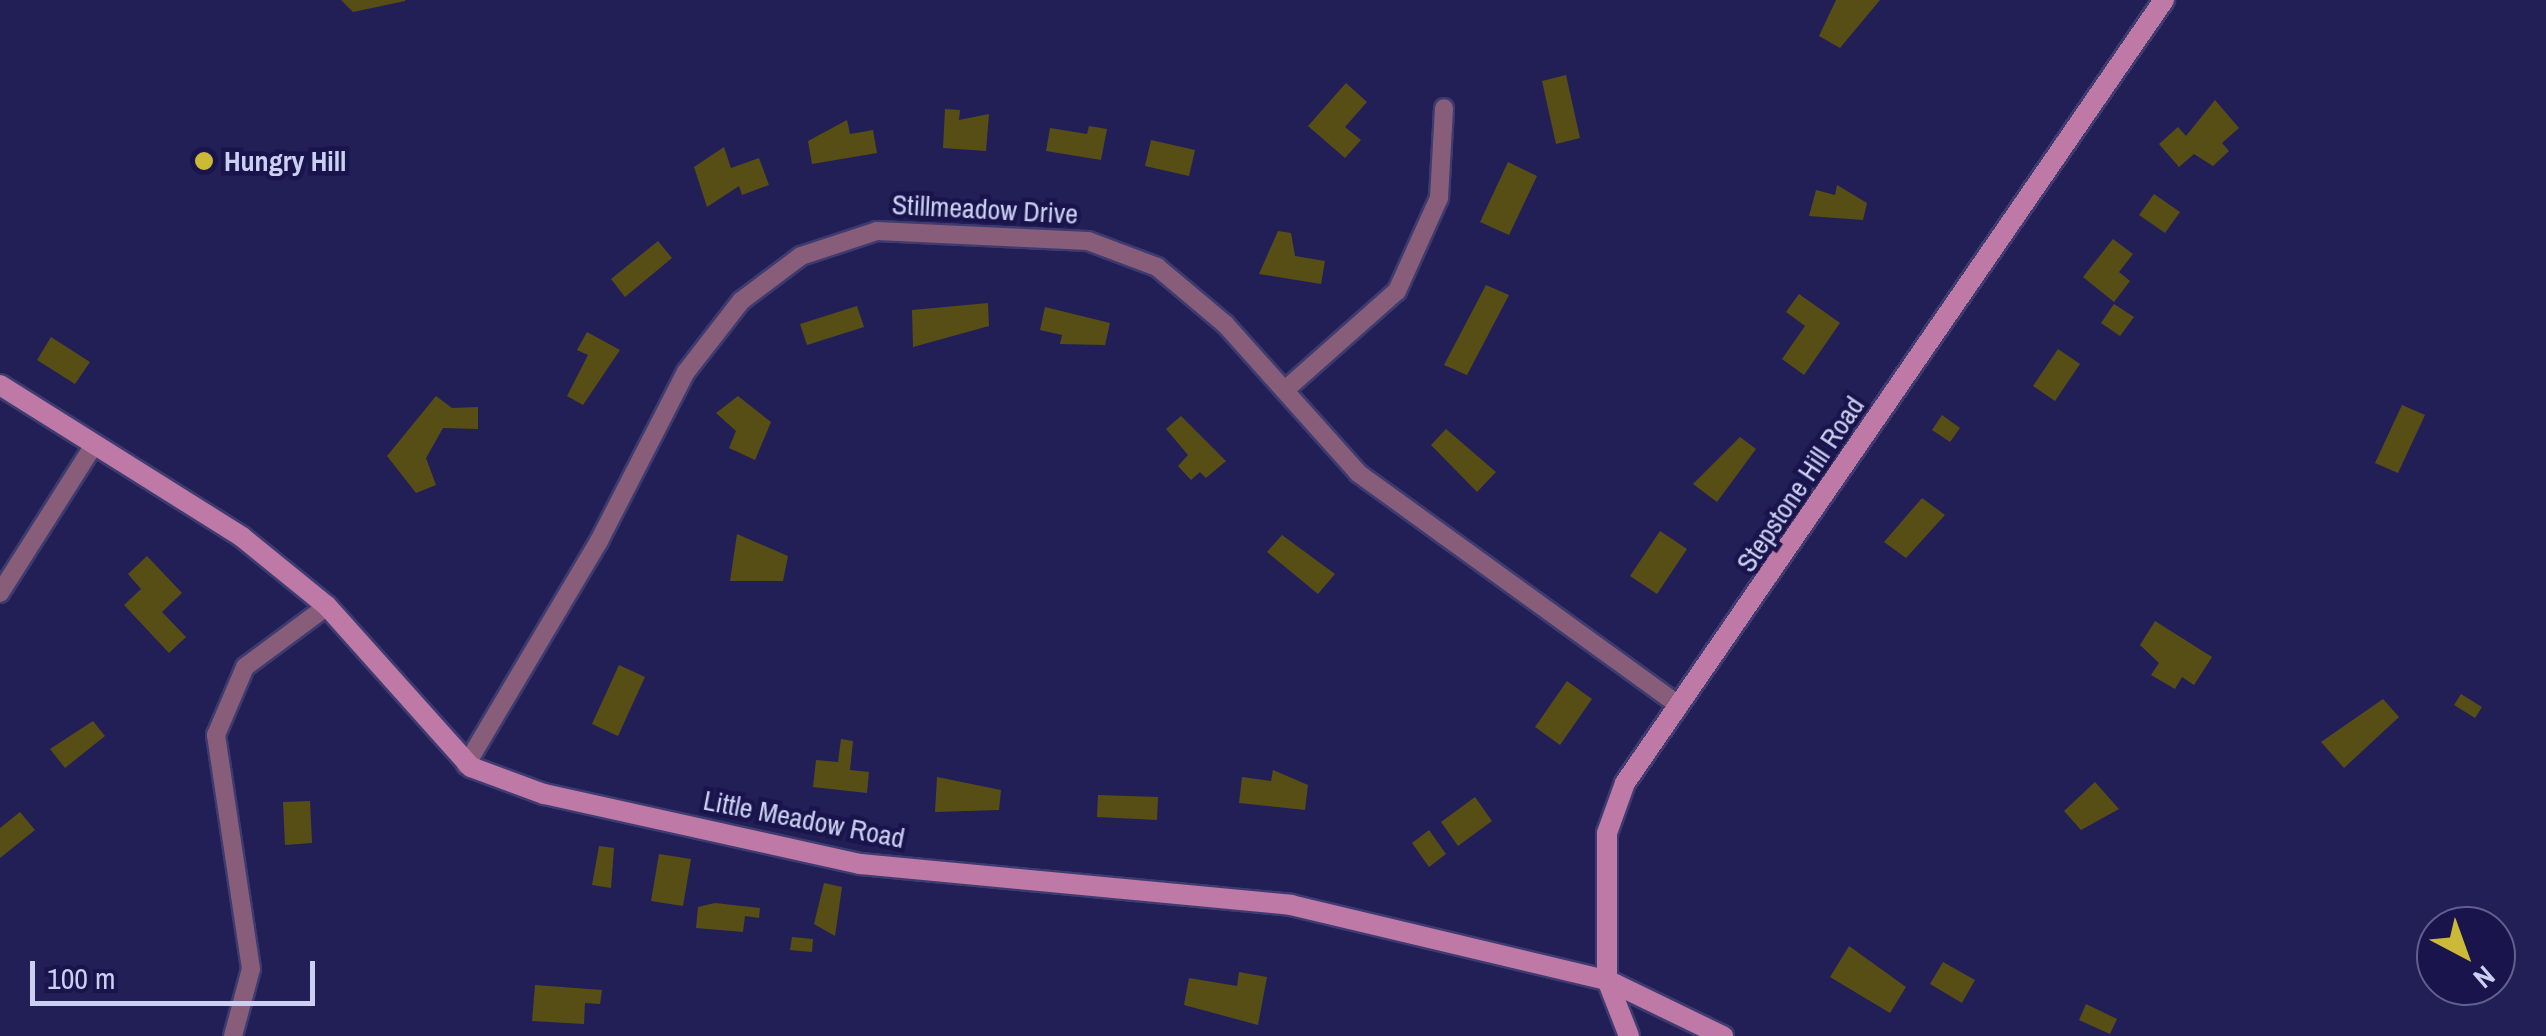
<!DOCTYPE html>
<style>
body{margin:0}
#map{position:relative;width:2546px;height:1036px;overflow:hidden;background:#221f57;font-family:"Archivo Narrow",sans-serif}
div>[style]{position:absolute}
.building>*{inset:0;background:#574e16}
.roads{filter:drop-shadow(2px 0 #3d3b70) drop-shadow(-2px 0 #3d3b70) drop-shadow(0 2px #3d3b70) drop-shadow(0 -2px #3d3b70)}
.street>*{height:18px;margin:-9px;padding:0 9px;transform-origin:9px;border-radius:9px;background:#885d79}
.secondary>*{height:20px;margin:-10px;padding:0 10px;transform-origin:10px;border-radius:10px;background:#be79a7}
.dots>*{width:28px;height:28px;translate:-50% -50%;box-sizing:border-box;border:5px solid #19144b;border-radius:50%}
span{translate:-50% -50%;white-space:nowrap;text-align:center;line-height:1.15;-webkit-text-stroke:9px #19144b;paint-order:stroke}
.poi-label{font-size:28px;color:#cbcff2;font-weight:700}
.left{translate:0 -50%;text-align:left}
.street-label{font-size:28px;color:#cbcff2}
.north{position:absolute;left:2416px;top:906px;width:100px;height:100px;box-sizing:border-box;background:#19144b;border:2px solid #605f8e;border-radius:50%;rotate:139deg;font-size:28px;font-weight:700;line-height:40px;text-align:center;color:#cbcff2}
.north::after{content:'';display:block;margin:auto;width:35px;height:45px;background:#cdb938;clip-path:polygon(50% 0,100% 100%,50% 72%,0 100%)}
.scale{position:absolute;left:30px;top:961px;width:285px;height:45px;box-sizing:border-box;border:5px solid #cbcff2;border-top:0;padding-left:12px;font-size:30px;line-height:35px;white-space:nowrap;color:#cbcff2;-webkit-text-stroke:8px #19144b;paint-order:stroke}
</style>
<div id="map">
<div class="building">
<div style="clip-path:polygon(341px 0,405px 0,405px 1px,353px 12px)"></div>
<div style="clip-path:polygon(1836px 0,1880px 0,1840px 48px,1819px 36px)"></div>
<div style="clip-path:polygon(1566px 75px,1580px 138px,1556px 144px,1542px 81px)"></div>
<div style="clip-path:polygon(1346px 83px,1367px 102px,1345px 127px,1361px 140px,1345px 158px,1308px 126px)"></div>
<div style="clip-path:polygon(2215px 100px,2239px 128px,2222px 143px,2229px 151px,2213px 166px,2194px 154px,2179px 167px,2159px 144px,2178px 127px,2186px 136px)"></div>
<div style="clip-path:polygon(945px 109px,960px 110px,959px 120px,989px 114px,986px 151px,943px 148px)"></div>
<div style="clip-path:polygon(847px 120px,850px 134px,873px 130px,877px 153px,812px 164px,808px 141px)"></div>
<div style="clip-path:polygon(1089px 126px,1107px 129px,1101px 160px,1046px 151px,1050px 128px,1087px 134px)"></div>
<div style="clip-path:polygon(1151px 140px,1195px 150px,1189px 176px,1145px 166px)"></div>
<div style="clip-path:polygon(724px 147px,731px 168px,759px 158px,769px 185px,742px 195px,739px 186px,707px 207px,694px 167px)"></div>
<div style="clip-path:polygon(1508px 162px,1537px 176px,1509px 235px,1480px 222px)"></div>
<div style="clip-path:polygon(1837px 185px,1867px 203px,1863px 220px,1809px 216px,1816px 190px,1835px 195px)"></div>
<div style="clip-path:polygon(2154px 194px,2180px 212px,2165px 233px,2139px 215px)"></div>
<div style="clip-path:polygon(1278px 231px,1291px 233px,1295px 256px,1325px 261px,1321px 284px,1259px 274px)"></div>
<div style="clip-path:polygon(2113px 239px,2133px 254px,2119px 272px,2130px 281px,2114px 302px,2083px 277px)"></div>
<div style="clip-path:polygon(658px 241px,672px 258px,625px 297px,611px 279px)"></div>
<div style="clip-path:polygon(1486px 285px,1509px 295px,1467px 375px,1444px 365px)"></div>
<div style="clip-path:polygon(1799px 294px,1840px 323px,1804px 375px,1782px 359px,1805px 326px,1786px 312px)"></div>
<div style="clip-path:polygon(988px 303px,989px 326px,913px 347px,912px 310px)"></div>
<div style="clip-path:polygon(2114px 304px,2134px 317px,2120px 336px,2101px 323px)"></div>
<div style="clip-path:polygon(857px 306px,864px 327px,807px 345px,800px 324px)"></div>
<div style="clip-path:polygon(1045px 307px,1110px 323px,1105px 345px,1060px 344px,1062px 335px,1040px 330px)"></div>
<div style="clip-path:polygon(587px 332px,620px 350px,583px 405px,567px 396px,588px 355px,577px 350px)"></div>
<div style="clip-path:polygon(51px 337px,90px 362px,75px 384px,37px 360px)"></div>
<div style="clip-path:polygon(2058px 349px,2080px 364px,2055px 401px,2033px 386px)"></div>
<div style="clip-path:polygon(436px 396px,452px 408px,478px 407px,478px 429px,443px 428px,426px 458px,436px 485px,416px 493px,387px 456px)"></div>
<div style="clip-path:polygon(738px 396px,771px 422px,755px 460px,729px 448px,736px 431px,716px 413px)"></div>
<div style="clip-path:polygon(2402px 405px,2425px 415px,2398px 473px,2375px 463px)"></div>
<div style="clip-path:polygon(1942px 415px,1960px 428px,1950px 442px,1932px 430px)"></div>
<div style="clip-path:polygon(1181px 416px,1226px 461px,1206px 478px,1200px 472px,1191px 480px,1178px 466px,1188px 455px,1166px 429px)"></div>
<div style="clip-path:polygon(1446px 429px,1496px 472px,1477px 492px,1431px 445px)"></div>
<div style="clip-path:polygon(1740px 437px,1756px 449px,1717px 502px,1693px 484px)"></div>
<div style="clip-path:polygon(1922px 498px,1945px 515px,1906px 558px,1884px 542px)"></div>
<div style="clip-path:polygon(1660px 531px,1687px 549px,1657px 594px,1630px 576px)"></div>
<div style="clip-path:polygon(737px 534px,788px 556px,783px 581px,730px 581px)"></div>
<div style="clip-path:polygon(1282px 535px,1335px 574px,1318px 594px,1267px 552px)"></div>
<div style="clip-path:polygon(147px 556px,182px 593px,162px 612px,186px 637px,169px 653px,124px 605px,141px 589px,128px 574px)"></div>
<div style="clip-path:polygon(2155px 621px,2212px 657px,2194px 685px,2182px 677px,2175px 689px,2151px 675px,2159px 663px,2140px 645px)"></div>
<div style="clip-path:polygon(619px 665px,645px 677px,618px 736px,592px 724px)"></div>
<div style="clip-path:polygon(1567px 681px,1592px 699px,1560px 745px,1535px 727px)"></div>
<div style="clip-path:polygon(2461px 694px,2482px 707px,2475px 718px,2454px 705px)"></div>
<div style="clip-path:polygon(2383px 699px,2399px 717px,2344px 768px,2321px 742px)"></div>
<div style="clip-path:polygon(93px 721px,105px 736px,65px 768px,50px 749px)"></div>
<div style="clip-path:polygon(841px 739px,853px 741px,850px 770px,869px 772px,867px 793px,813px 787px,816px 760px,838px 762px)"></div>
<div style="clip-path:polygon(1273px 770px,1308px 785px,1305px 810px,1239px 803px,1242px 777px,1271px 781px)"></div>
<div style="clip-path:polygon(937px 777px,1001px 790px,999px 810px,935px 812px)"></div>
<div style="clip-path:polygon(2095px 782px,2119px 809px,2081px 830px,2064px 811px)"></div>
<div style="clip-path:polygon(1098px 795px,1158px 797px,1157px 820px,1097px 817px)"></div>
<div style="clip-path:polygon(1475px 797px,1492px 821px,1458px 846px,1441px 822px)"></div>
<div style="clip-path:polygon(310px 801px,312px 843px,285px 845px,283px 802px)"></div>
<div style="clip-path:polygon(20px 812px,35px 830px,0 858px,0 828px)"></div>
<div style="clip-path:polygon(1429px 830px,1446px 854px,1429px 867px,1412px 843px)"></div>
<div style="clip-path:polygon(599px 846px,614px 848px,611px 888px,592px 885px)"></div>
<div style="clip-path:polygon(659px 854px,691px 859px,683px 906px,651px 901px)"></div>
<div style="clip-path:polygon(824px 883px,842px 887px,835px 936px,814px 924px)"></div>
<div style="clip-path:polygon(715px 903px,760px 908px,759px 918px,745px 916px,743px 932px,696px 928px,698px 907px)"></div>
<div style="clip-path:polygon(792px 937px,813px 939px,812px 952px,790px 950px)"></div>
<div style="clip-path:polygon(1849px 946px,1906px 987px,1890px 1013px,1830px 977px)"></div>
<div style="clip-path:polygon(1943px 962px,1975px 980px,1962px 1003px,1930px 984px)"></div>
<div style="clip-path:polygon(1239px 972px,1267px 977px,1258px 1025px,1184px 1005px,1189px 978px,1237px 986px)"></div>
<div style="clip-path:polygon(535px 985px,602px 990px,600px 1004px,585px 1003px,584px 1024px,532px 1021px)"></div>
<div style="clip-path:polygon(2086px 1004px,2117px 1019px,2110px 1034px,2079px 1020px)"></div>
</div>
<div class="roads">
<div class="street">
<div style="left:1285px;top:390px;width:149px;rotate:-41.5deg"></div>
<div style="left:1397px;top:291px;width:102px;rotate:-65.7deg"></div>
<div style="left:1439px;top:198px;width:90px;rotate:-86.8deg"></div>
<div style="left:0;top:593px;width:172px;rotate:-57.6deg"></div>
<div style="left:466px;top:765px;width:261px;rotate:-59.3deg"></div>
<div style="left:599px;top:541px;width:190px;rotate:-62.8deg"></div>
<div style="left:686px;top:372px;width:90px;rotate:-52.2deg"></div>
<div style="left:741px;top:301px;width:75px;rotate:-36.9deg"></div>
<div style="left:801px;top:256px;width:80px;rotate:-18.2deg"></div>
<div style="left:877px;top:231px;width:211px;rotate:2.7deg"></div>
<div style="left:1088px;top:241px;width:74px;rotate:20.6deg"></div>
<div style="left:1157px;top:267px;width:89px;rotate:40deg"></div>
<div style="left:1225px;top:324px;width:200px;rotate:48.2deg"></div>
<div style="left:1358px;top:473px;width:395px;rotate:35.9deg"></div>
<div style="left:233px;top:1036px;width:69px;rotate:-75deg"></div>
<div style="left:251px;top:969px;width:237px;rotate:-98.5deg"></div>
<div style="left:216px;top:735px;width:74px;rotate:-66.9deg"></div>
<div style="left:245px;top:667px;width:102px;rotate:-36.6deg"></div>
</div>
<div class="secondary">
<div style="left:0;top:385px;width:286px;rotate:32.1deg"></div>
<div style="left:242px;top:537px;width:109px;rotate:39.1deg"></div>
<div style="left:327px;top:606px;width:216px;rotate:48.2deg"></div>
<div style="left:471px;top:767px;width:78px;rotate:20.3deg"></div>
<div style="left:544px;top:794px;width:324px;rotate:12.5deg"></div>
<div style="left:860px;top:864px;width:433px;rotate:5.4deg"></div>
<div style="left:1291px;top:905px;width:325px;rotate:13.4deg"></div>
<div style="left:1607px;top:980px;width:129px;rotate:25.8deg"></div>
<div style="left:1629px;top:1036px;width:60px;rotate:-111.4deg"></div>
<div style="left:1607px;top:980px;width:147px;rotate:-90deg"></div>
<div style="left:1607px;top:833px;width:53px;rotate:-70.2deg"></div>
<div style="left:1625px;top:783px;width:951px;rotate:-55.46deg"></div>
</div>
</div>
<div class="dots">
<div style="left:204px;top:161px;background:#cdb938"></div>
</div>
<div class="poi-label">
<span class="left" style="left:224px;top:161px">Hungry Hill</span>
</div>
<div class="street-label">
<span style="left:985px;top:209px;rotate:3deg">Stillmeadow Drive</span>
<span style="left:1800px;top:484px;rotate:-56deg">Stepstone Hill Road</span>
<span style="left:804px;top:819px;rotate:11deg">Little Meadow Road</span>
</div>
<div class="north">N</div>
<div class="scale">100 m</div>
</div>
